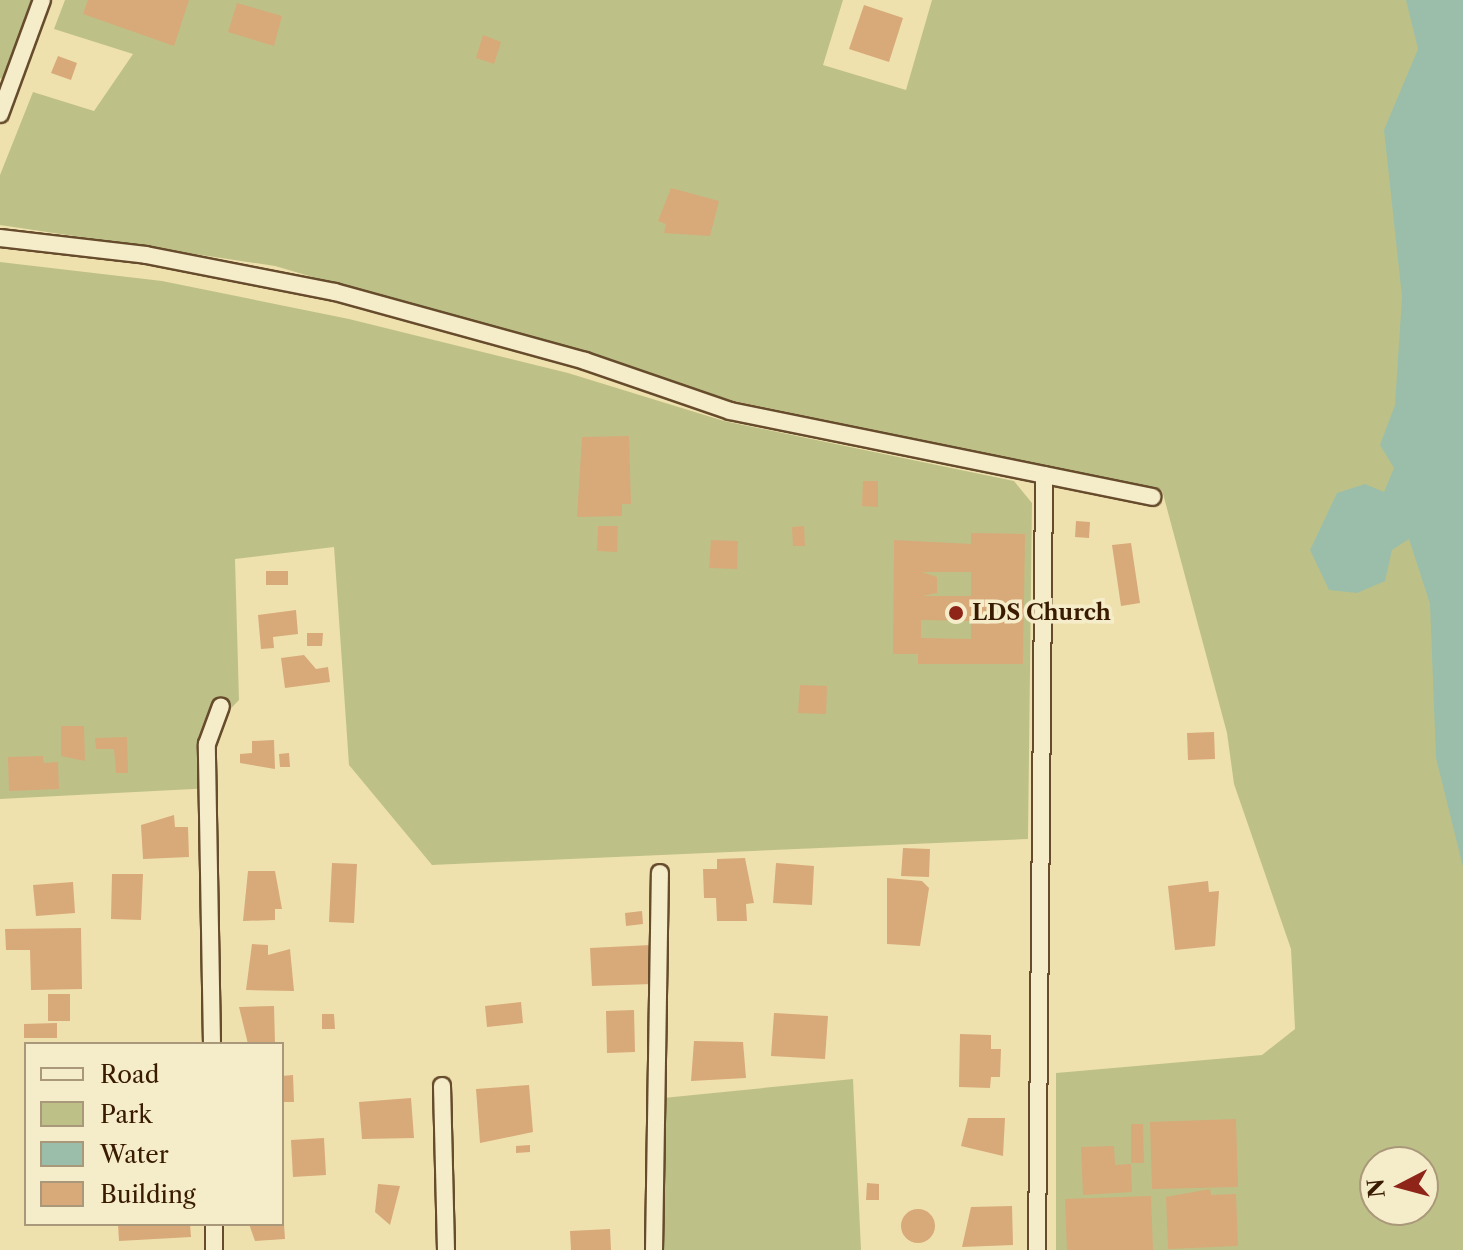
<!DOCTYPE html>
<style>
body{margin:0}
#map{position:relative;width:1463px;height:1250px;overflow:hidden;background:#efe1ae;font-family:"Libre Caslon Text",serif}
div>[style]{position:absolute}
.green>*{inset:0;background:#bec187}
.water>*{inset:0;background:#9abeaa}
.building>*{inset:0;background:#d8a979}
.round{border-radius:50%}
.roads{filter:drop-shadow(2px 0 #664c2c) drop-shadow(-2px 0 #664c2c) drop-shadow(0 2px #664c2c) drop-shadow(0 -2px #664c2c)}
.street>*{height:16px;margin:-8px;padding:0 8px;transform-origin:8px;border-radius:8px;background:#f5ecca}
.dots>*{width:22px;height:22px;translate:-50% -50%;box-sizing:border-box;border:4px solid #f5ecca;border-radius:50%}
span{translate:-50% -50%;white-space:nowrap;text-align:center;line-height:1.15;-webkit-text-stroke:7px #f5ecca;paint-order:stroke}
.poi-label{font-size:22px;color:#381b01;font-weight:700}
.left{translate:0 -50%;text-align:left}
.legend{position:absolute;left:24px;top:1042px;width:260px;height:184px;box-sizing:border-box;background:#f5ecca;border:2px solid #a9987a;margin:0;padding:10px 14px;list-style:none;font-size:24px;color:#381b01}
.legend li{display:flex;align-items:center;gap:16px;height:40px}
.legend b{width:40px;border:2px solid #a9987a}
.north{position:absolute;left:1359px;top:1146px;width:80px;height:80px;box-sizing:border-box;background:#f5ecca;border:2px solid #a9987a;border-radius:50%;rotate:264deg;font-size:22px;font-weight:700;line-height:32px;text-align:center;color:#381b01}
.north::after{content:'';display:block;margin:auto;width:28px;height:36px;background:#8f2418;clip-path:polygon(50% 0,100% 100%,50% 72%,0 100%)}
</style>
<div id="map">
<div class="green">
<div style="clip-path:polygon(0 0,38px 0,8px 82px,0 78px)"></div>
<div style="clip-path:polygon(evenodd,65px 0,843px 0,823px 65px,906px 90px,932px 0,1463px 0,1463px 1250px,1056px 1250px,1056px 1073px,1262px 1055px,1295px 1029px,1291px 949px,1234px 784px,1227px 733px,1162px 490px,734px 401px,275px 266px,0 225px,0 175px,33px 92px,94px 111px,133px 54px,54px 29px,65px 0,1375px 1162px,1423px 1162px,1423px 1210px,1375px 1210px,1375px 1162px)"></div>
<div style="clip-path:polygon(0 262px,162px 281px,349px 319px,568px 373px,724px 421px,1014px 481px,1032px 503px,1028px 839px,432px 865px,349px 765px,334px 547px,235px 559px,239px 700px,216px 724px,213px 788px,0 799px)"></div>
<div style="clip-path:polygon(853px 1079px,861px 1250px,662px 1250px,663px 1098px)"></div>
</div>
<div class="water">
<div style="clip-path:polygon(1406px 0,1463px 0,1463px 867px,1436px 758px,1430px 604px,1409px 539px,1392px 550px,1385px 581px,1357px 593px,1329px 590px,1310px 550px,1337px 493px,1365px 484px,1384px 492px,1394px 468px,1380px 445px,1395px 405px,1402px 297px,1384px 130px,1418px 49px)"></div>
</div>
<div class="building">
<div style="clip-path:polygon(88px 0,189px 0,174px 46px,83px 14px)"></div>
<div style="clip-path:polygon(237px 3px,282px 16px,274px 46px,228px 32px)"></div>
<div style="clip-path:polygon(864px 5px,903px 18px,889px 62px,849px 49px)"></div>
<div style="clip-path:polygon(483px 35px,501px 42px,494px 64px,476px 58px)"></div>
<div style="clip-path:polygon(58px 56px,77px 63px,71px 80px,51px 73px)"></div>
<div style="clip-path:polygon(671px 188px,719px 201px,710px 236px,664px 233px,666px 224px,658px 221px)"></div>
<div style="clip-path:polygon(629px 436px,631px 504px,622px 504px,622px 516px,577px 517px,582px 437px)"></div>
<div style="clip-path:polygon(863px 481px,878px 481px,878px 507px,862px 506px)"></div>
<div style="clip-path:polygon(1076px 521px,1090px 522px,1089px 538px,1075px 537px)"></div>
<div style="clip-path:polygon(598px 526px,618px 526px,617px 552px,597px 551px)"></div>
<div style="clip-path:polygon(804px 526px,805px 546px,793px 546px,792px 527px)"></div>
<div style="clip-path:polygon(evenodd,971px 533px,1025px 534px,1023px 664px,918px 664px,918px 654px,893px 654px,894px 540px,971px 544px,971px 533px,922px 572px,971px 572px,971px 596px,922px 596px,937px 593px,937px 577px,922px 572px,971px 533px,921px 620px,971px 621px,971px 639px,921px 638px,921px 620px)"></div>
<div style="clip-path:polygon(711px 540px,738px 541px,737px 569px,709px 568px)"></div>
<div style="clip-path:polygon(1131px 543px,1140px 603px,1121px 606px,1112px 545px)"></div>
<div style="clip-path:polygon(266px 571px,288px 571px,288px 585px,266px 585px)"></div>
<div style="clip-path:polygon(296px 610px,298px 634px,273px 637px,274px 648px,261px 649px,258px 615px)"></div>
<div style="clip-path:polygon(307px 633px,323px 633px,322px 646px,307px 646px)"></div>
<div style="clip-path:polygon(304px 655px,316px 669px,328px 667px,330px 682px,285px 688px,281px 658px)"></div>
<div style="clip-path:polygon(800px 685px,827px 686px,826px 714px,798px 713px)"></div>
<div style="clip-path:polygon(61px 726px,84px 726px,85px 761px,61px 756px)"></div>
<div style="clip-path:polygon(1214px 732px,1215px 759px,1188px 760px,1187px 733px)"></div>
<div style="clip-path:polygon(127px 737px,128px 773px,116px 773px,114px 749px,96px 749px,95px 738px)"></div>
<div style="clip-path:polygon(274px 740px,275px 769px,240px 763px,240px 754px,252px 753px,252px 741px)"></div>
<div style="clip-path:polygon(289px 753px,290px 767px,280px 767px,279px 754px)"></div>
<div style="clip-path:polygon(43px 756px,44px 763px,58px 762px,59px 789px,9px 791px,8px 757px)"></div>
<div style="clip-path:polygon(174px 815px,175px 827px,188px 827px,189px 857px,143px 859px,141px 825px)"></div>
<div style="clip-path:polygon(903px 848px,930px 849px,929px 877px,901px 876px)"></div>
<div style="clip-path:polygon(745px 858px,754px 903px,746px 904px,747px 921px,717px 921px,716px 898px,704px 898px,703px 869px,717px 869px,717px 859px)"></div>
<div style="clip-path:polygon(332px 863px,357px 864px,354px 923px,329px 922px)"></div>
<div style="clip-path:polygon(776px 863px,814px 866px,812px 905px,773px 903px)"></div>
<div style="clip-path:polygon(248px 871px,275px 871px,282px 909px,275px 909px,275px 920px,243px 921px)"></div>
<div style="clip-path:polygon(112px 874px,143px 874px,141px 920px,111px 919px)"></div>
<div style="clip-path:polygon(887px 878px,922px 881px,929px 888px,920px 946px,887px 944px)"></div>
<div style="clip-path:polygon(1208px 881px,1209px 892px,1219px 891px,1215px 946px,1175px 950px,1168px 886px)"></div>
<div style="clip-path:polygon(73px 882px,75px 913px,36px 916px,33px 885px)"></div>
<div style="clip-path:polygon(642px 911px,643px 924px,626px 926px,625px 913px)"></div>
<div style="clip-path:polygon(81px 928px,82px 989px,31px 990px,30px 950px,6px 950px,5px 929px)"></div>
<div style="clip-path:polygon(252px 944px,268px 945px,268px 955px,290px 949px,294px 991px,246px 990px)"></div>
<div style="clip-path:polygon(651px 945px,652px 984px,592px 986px,590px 948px)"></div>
<div style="clip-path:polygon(48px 994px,70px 994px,70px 1021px,48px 1021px)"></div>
<div style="clip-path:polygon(521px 1002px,523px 1023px,487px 1027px,485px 1006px)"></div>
<div style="clip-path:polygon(274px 1006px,275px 1044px,248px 1044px,239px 1007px)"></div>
<div style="clip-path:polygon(634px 1010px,635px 1052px,607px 1053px,606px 1011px)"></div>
<div style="clip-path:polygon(774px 1013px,828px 1016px,825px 1059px,771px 1056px)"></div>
<div style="clip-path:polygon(322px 1014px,334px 1014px,335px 1029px,322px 1029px)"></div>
<div style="clip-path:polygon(57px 1023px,57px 1038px,24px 1038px,24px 1024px)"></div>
<div style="clip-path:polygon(960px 1034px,991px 1035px,991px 1049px,1001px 1049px,1000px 1077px,991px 1077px,990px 1088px,959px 1087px)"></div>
<div style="clip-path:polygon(694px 1041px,743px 1042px,746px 1078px,691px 1081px)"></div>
<div style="clip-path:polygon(293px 1075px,294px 1102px,282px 1102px,282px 1076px)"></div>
<div style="clip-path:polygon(529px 1085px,533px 1132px,480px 1143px,476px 1089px)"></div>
<div style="clip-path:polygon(411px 1098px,414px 1138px,362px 1139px,359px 1102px)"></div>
<div style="clip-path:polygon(968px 1118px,1005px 1118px,1003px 1156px,961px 1146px)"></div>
<div style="clip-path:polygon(1236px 1119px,1238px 1187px,1152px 1189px,1150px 1122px)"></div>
<div style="clip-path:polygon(1131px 1124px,1143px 1124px,1144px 1163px,1131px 1163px)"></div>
<div style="clip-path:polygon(324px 1138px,326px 1175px,293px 1177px,291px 1140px)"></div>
<div style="clip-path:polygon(530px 1145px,530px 1152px,516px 1153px,516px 1146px)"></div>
<div style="clip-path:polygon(1114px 1146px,1115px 1165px,1131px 1164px,1132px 1192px,1083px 1195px,1081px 1147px)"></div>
<div style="clip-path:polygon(867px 1183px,879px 1184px,879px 1200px,866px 1200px)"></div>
<div style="clip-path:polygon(378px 1184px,400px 1186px,390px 1225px,375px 1212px)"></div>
<div style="clip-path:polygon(1210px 1189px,1211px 1195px,1236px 1194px,1238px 1246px,1168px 1249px,1166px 1197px)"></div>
<div style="clip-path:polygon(1151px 1196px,1153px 1250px,1067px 1250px,1065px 1199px)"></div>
<div style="clip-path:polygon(1012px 1206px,1013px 1245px,962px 1247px,971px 1207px)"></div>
<div class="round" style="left:901px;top:1209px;width:34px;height:34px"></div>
<div style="clip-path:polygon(118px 1224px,190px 1224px,191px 1237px,119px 1241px)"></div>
<div style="clip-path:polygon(249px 1224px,284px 1224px,285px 1239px,255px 1241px)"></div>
<div style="clip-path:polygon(610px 1229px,611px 1250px,571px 1250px,570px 1231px)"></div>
</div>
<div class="roads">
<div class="street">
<div style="left:0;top:114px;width:121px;rotate:-69.8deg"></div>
<div style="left:0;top:238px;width:147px;rotate:6.6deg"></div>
<div style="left:146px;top:255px;width:193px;rotate:11.1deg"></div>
<div style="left:335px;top:292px;width:259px;rotate:15.4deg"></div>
<div style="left:585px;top:361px;width:153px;rotate:19deg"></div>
<div style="left:730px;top:411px;width:431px;rotate:11.5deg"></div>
<div style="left:212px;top:1044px;width:300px;rotate:-91deg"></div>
<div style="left:207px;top:744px;width:40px;rotate:-69.8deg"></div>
<div style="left:442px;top:1086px;width:164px;rotate:88.6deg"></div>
<div style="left:214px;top:1224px;width:26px;rotate:90deg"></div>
<div style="left:654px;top:1250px;width:377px;rotate:-89.1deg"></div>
<div style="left:1037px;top:1250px;width:775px;rotate:-89.48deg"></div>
</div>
</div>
<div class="dots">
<div style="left:956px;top:613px;background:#8f2418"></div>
</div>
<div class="poi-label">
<span class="left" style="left:972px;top:613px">LDS Church</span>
</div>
<ul class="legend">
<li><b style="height:10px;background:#f5ecca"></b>Road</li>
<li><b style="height:22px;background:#bec187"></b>Park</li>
<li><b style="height:22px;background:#9abeaa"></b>Water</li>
<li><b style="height:22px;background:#d8a979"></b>Building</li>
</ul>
<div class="north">N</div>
</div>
